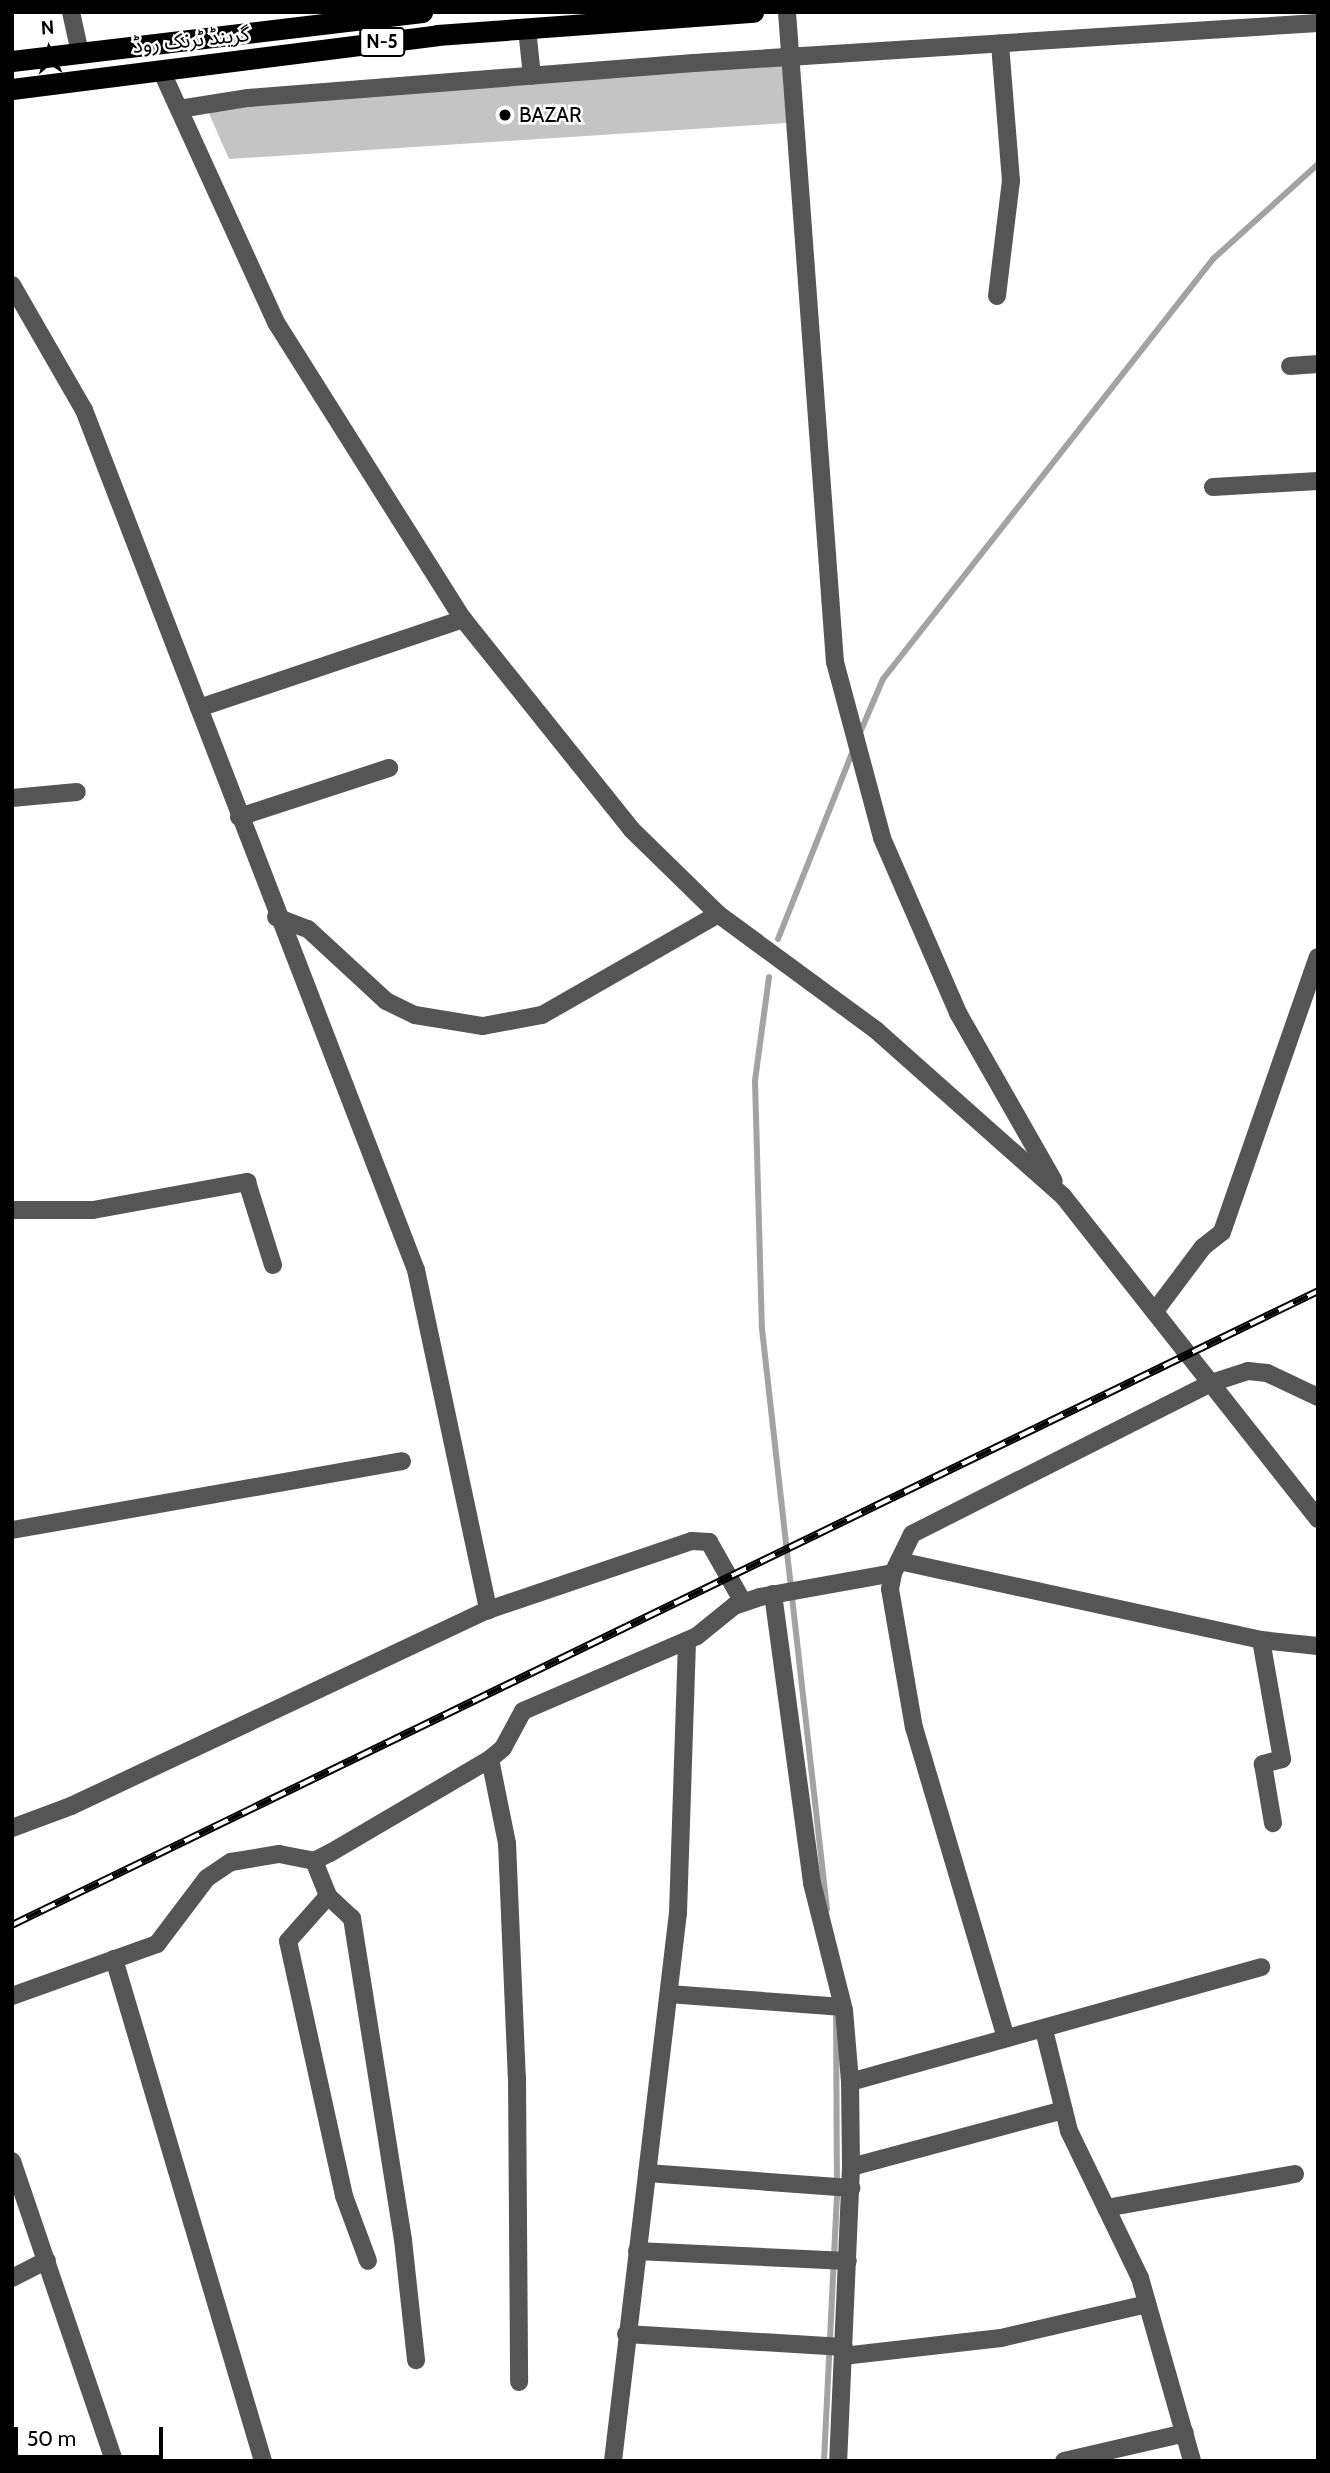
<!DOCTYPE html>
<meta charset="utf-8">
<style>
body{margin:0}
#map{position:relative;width:1330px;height:2473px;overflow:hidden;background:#fff;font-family:Cabin,"Noto Sans Arabic",sans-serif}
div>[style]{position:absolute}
.stream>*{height:6px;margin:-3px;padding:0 3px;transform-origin:3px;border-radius:3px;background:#a3a3a3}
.building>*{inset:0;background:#c4c4c4}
.minor>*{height:18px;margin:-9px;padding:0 9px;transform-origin:9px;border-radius:9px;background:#555}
.highway>*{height:21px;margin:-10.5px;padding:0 10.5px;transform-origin:10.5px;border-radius:10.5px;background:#000}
.rail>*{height:8px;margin-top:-4px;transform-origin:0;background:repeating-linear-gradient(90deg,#fff 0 16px,#000 0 32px);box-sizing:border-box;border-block:2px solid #000}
.dots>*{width:19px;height:19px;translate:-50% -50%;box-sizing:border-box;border:4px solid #fff;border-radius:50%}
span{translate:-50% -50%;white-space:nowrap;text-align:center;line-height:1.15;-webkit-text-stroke:5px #fff;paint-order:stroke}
.shield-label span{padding:2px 5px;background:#fff;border:2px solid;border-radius:5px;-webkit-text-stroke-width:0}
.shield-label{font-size:19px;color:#000;font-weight:700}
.street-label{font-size:21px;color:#000}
.poi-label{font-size:21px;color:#000}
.left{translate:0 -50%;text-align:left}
.frame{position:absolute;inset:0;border:14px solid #000;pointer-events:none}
.north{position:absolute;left:14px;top:14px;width:70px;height:70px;-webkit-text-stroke:5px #fff;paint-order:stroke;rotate:356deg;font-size:19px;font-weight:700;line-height:28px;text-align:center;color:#000}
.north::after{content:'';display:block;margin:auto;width:24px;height:32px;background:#000;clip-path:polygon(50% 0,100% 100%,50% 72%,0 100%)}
.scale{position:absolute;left:14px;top:2427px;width:149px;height:32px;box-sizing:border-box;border:4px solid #000;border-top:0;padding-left:9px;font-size:21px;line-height:24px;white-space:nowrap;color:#000;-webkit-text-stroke:5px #fff;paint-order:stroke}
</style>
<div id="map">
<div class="stream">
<div style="left:859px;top:735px;width:61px;rotate:-66.8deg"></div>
<div style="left:883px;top:679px;width:534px;rotate:-51.84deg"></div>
<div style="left:1213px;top:259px;width:142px;rotate:-42.1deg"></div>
<div style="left:778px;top:939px;width:206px;rotate:-68.3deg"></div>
<div style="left:769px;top:977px;width:105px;rotate:97.7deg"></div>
<div style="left:755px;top:1081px;width:248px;rotate:88.4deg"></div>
<div style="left:762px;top:1329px;width:584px;rotate:83.61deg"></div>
<div style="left:824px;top:2461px;width:265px;rotate:-87.2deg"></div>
<div style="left:837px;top:2196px;width:182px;rotate:-90.3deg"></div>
</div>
<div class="building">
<div style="clip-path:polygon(795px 59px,801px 122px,229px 159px,207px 109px)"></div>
</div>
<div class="minor">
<div style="left:71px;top:12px;width:42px;rotate:77.6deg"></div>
<div style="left:787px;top:12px;width:652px;rotate:85.78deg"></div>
<div style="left:835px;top:662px;width:182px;rotate:75deg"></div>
<div style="left:882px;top:838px;width:191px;rotate:66.5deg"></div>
<div style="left:958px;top:1013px;width:193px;rotate:60.3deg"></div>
<div style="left:527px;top:29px;width:47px;rotate:83.9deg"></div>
<div style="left:161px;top:70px;width:279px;rotate:65.5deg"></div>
<div style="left:277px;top:324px;width:349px;rotate:57.8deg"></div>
<div style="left:463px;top:619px;width:269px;rotate:51.3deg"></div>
<div style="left:631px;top:829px;width:122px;rotate:44.3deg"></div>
<div style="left:718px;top:914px;width:197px;rotate:36.3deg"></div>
<div style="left:877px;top:1031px;width:249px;rotate:41.6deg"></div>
<div style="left:1063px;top:1196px;width:412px;rotate:51.7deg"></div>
<div style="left:179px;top:109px;width:70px;rotate:-9.1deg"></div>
<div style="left:248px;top:98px;width:447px;rotate:-4.5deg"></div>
<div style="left:694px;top:63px;width:625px;rotate:-3.67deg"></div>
<div style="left:12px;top:285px;width:144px;rotate:60.1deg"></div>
<div style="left:84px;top:410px;width:922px;rotate:68.89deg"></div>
<div style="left:416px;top:1270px;width:348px;rotate:78deg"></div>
<div style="left:997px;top:296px;width:116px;rotate:-83.1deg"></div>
<div style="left:1011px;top:181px;width:138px;rotate:-94.6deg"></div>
<div style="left:1290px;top:366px;width:28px;rotate:-4deg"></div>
<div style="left:1213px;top:487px;width:105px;rotate:-3.3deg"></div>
<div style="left:199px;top:708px;width:279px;rotate:-18.6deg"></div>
<div style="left:12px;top:798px;width:65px;rotate:-5.3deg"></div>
<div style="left:239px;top:817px;width:158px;rotate:-18.1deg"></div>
<div style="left:276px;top:917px;width:34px;rotate:21deg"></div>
<div style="left:308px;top:929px;width:106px;rotate:42.7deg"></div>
<div style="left:386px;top:1001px;width:32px;rotate:26deg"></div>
<div style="left:415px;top:1015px;width:69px;rotate:9.2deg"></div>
<div style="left:483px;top:1026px;width:60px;rotate:-10.6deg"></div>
<div style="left:542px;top:1015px;width:203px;rotate:-29.8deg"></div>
<div style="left:12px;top:1210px;width:81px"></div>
<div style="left:93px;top:1210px;width:157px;rotate:-10.3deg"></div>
<div style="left:247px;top:1182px;width:87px;rotate:72.6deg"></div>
<div style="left:1155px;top:1311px;width:80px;rotate:-53.1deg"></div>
<div style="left:1203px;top:1247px;width:24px;rotate:-38deg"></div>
<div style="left:1222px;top:1232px;width:291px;rotate:-70.8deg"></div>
<div style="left:12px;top:1530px;width:396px;rotate:-10deg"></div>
<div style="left:899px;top:1561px;width:371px;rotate:12.3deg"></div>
<div style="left:1261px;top:1640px;width:57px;rotate:6deg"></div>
<div style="left:773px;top:1594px;width:292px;rotate:82.3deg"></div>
<div style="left:812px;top:1883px;width:131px;rotate:75.9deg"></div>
<div style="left:844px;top:2010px;width:72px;rotate:85.2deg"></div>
<div style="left:850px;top:2082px;width:85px;rotate:89.3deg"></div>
<div style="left:851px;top:2167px;width:294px;rotate:92.5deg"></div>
<div style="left:1261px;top:1640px;width:121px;rotate:80deg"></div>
<div style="left:1282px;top:1759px;width:20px;rotate:165deg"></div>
<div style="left:1263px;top:1764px;width:60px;rotate:80.4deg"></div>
<div style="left:490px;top:1759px;width:86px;rotate:78.6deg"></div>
<div style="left:507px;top:1843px;width:234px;rotate:87.6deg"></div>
<div style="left:517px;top:2077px;width:305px;rotate:89.6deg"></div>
<div style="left:12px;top:1828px;width:63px;rotate:-20.4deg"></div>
<div style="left:71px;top:1806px;width:461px;rotate:-25.2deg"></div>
<div style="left:488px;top:1610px;width:215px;rotate:-18.7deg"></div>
<div style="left:692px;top:1541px;width:17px;rotate:3deg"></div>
<div style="left:709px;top:1542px;width:69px;rotate:60.5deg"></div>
<div style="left:314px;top:1861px;width:38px;rotate:68deg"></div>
<div style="left:328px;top:1896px;width:33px;rotate:43deg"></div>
<div style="left:352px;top:1918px;width:326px;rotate:81deg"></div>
<div style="left:403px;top:2240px;width:121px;rotate:83.8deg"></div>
<div style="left:328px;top:1896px;width:60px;rotate:131.6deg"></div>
<div style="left:288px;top:1941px;width:261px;rotate:77.6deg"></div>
<div style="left:344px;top:2196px;width:69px;rotate:69.7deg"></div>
<div style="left:114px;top:1959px;width:524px;rotate:73.47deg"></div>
<div style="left:669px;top:1994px;width:174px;rotate:4.3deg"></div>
<div style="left:12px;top:1996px;width:154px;rotate:-19.7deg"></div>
<div style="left:157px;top:1944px;width:83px;rotate:-52.9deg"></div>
<div style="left:207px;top:1878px;width:29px;rotate:-34deg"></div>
<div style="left:231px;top:1862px;width:49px;rotate:-9.5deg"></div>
<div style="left:279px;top:1854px;width:36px;rotate:11deg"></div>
<div style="left:314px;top:1861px;width:18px;rotate:-27deg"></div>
<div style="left:330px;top:1853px;width:186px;rotate:-30.4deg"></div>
<div style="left:490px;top:1759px;width:17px;rotate:-40deg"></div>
<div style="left:503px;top:1748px;width:42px;rotate:-61.6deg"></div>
<div style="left:523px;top:1711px;width:189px;rotate:-23.3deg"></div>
<div style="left:697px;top:1636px;width:48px;rotate:-39deg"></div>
<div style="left:734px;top:1606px;width:28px;rotate:-19deg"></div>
<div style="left:760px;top:1597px;width:135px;rotate:-10.2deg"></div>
<div style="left:1044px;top:2030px;width:104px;rotate:76.1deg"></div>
<div style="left:1069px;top:2131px;width:163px;rotate:64.2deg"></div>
<div style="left:1140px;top:2278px;width:190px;rotate:74.1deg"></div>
<div style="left:1006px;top:2038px;width:323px;rotate:-106.5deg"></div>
<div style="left:914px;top:1728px;width:141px;rotate:-99.8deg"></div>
<div style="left:890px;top:1589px;width:16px;rotate:-79deg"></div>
<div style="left:893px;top:1573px;width:43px;rotate:-64deg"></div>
<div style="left:912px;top:1534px;width:335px;rotate:-26.8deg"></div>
<div style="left:1211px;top:1383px;width:39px;rotate:-18deg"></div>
<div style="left:1248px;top:1371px;width:19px;rotate:6deg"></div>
<div style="left:1267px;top:1373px;width:56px;rotate:25.2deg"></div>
<div style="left:850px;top:2082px;width:427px;rotate:-15.6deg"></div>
<div style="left:12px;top:2161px;width:317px;rotate:71.2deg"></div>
<div style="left:851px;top:2167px;width:220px;rotate:-15deg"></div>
<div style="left:647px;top:2173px;width:205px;rotate:4.2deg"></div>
<div style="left:1106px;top:2208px;width:192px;rotate:-10.2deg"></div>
<div style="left:637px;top:2251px;width:211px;rotate:2.7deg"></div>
<div style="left:12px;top:2278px;width:39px;rotate:-27deg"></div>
<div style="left:626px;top:2334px;width:218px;rotate:3.4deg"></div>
<div style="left:843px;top:2356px;width:159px;rotate:-6.5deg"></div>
<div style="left:1001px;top:2338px;width:150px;rotate:-13.1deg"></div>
<div style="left:613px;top:2461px;width:552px;rotate:-83.24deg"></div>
<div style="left:678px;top:1913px;width:272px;rotate:-88.1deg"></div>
<div style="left:1064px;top:2461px;width:124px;rotate:-13deg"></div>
</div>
<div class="highway">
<div style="left:12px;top:61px;width:413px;rotate:-6.8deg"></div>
<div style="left:12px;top:89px;width:428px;rotate:-7.2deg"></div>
<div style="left:437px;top:35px;width:317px;rotate:-4.2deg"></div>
</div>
<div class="rail">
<div style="left:12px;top:1925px;width:1452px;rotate:-25.89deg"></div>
</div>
<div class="dots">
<div style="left:505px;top:115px;background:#000"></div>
</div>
<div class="shield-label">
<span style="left:382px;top:42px">N-5</span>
</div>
<div class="street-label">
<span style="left:191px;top:40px;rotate:-6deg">گرینڈ ٹرنک روڈ</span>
</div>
<div class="poi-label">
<span class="left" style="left:519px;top:115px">BAZAR</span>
</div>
<div class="frame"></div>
<div class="north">N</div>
<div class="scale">50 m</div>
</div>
